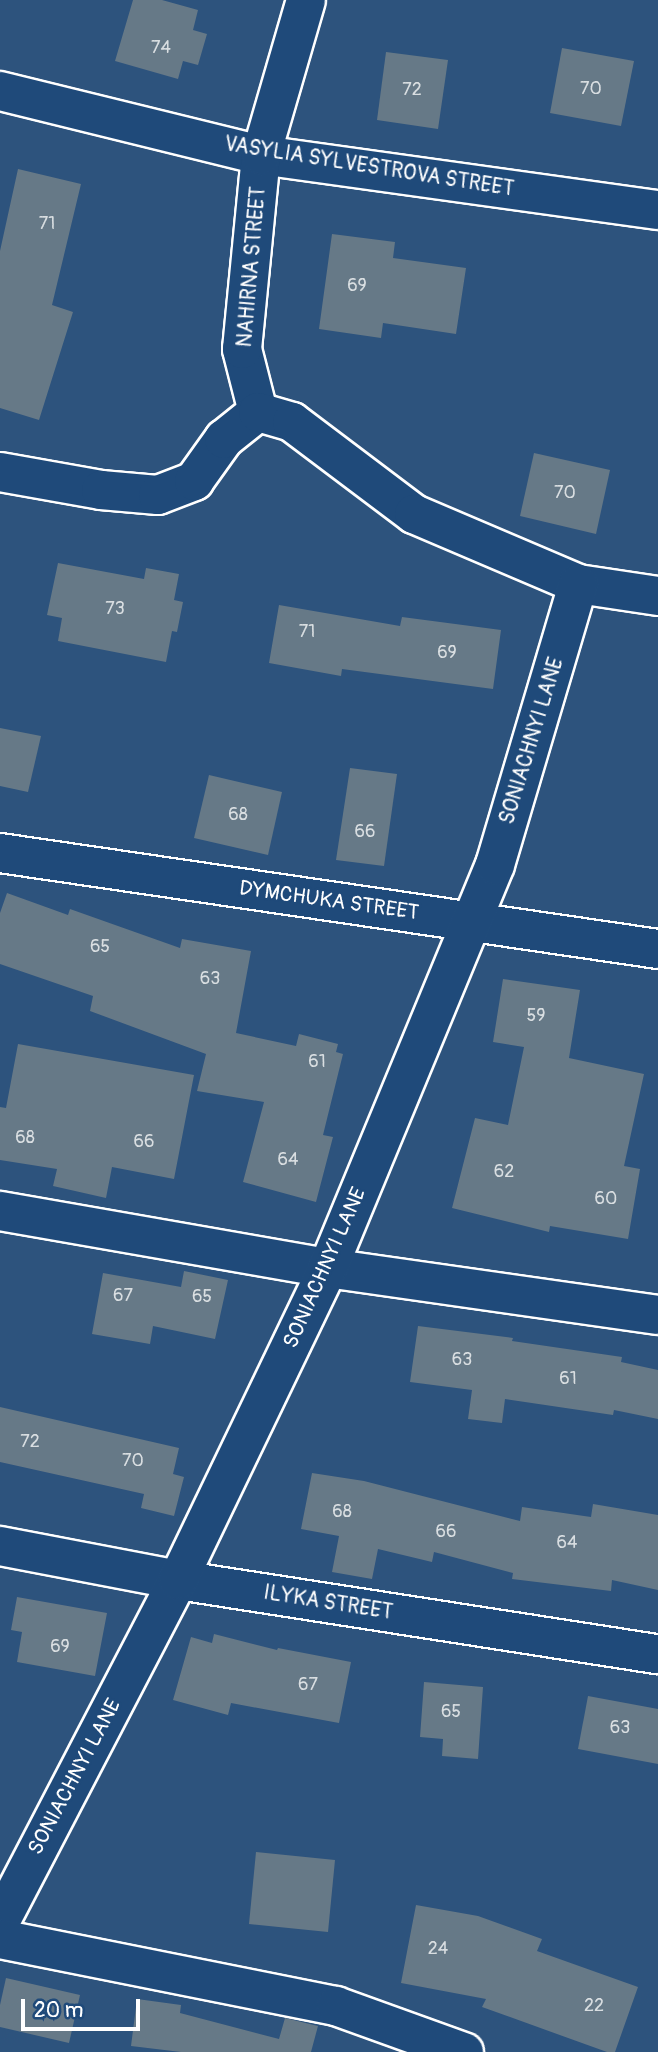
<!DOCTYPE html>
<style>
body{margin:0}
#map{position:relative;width:658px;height:2052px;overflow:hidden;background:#2d537d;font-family:Pangolin,sans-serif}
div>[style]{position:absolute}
.building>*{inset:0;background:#667987}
.roads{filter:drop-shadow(2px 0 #fff) drop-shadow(-2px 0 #fff) drop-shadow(0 2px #fff) drop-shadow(0 -2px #fff)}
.minor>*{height:38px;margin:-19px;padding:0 19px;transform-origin:19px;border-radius:19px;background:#1f4a7a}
span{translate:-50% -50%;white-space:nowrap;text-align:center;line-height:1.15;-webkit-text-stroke:5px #1f4a7a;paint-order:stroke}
.number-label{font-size:18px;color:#d9dee1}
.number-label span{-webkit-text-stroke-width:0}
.street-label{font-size:21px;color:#fff}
.scale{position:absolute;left:21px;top:1999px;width:119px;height:32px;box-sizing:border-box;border:4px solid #fff;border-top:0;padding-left:9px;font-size:21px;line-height:24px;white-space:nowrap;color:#fff;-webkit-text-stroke:5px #1f4a7a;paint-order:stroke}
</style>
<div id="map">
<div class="building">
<div style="clip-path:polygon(133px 0,162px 0,198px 10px,193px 30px,207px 34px,198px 65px,183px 61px,178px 79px,115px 61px)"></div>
<div style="clip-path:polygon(562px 48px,634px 61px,621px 126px,550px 113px)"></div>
<div style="clip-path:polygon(386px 52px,448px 60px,438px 129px,377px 120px)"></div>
<div style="clip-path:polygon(18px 169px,81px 184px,52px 305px,73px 312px,39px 420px,0 408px,0 251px)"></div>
<div style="clip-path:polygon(332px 234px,395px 242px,393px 258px,466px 268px,456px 334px,383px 323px,381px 338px,319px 329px)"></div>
<div style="clip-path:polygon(534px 453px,610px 470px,596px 534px,520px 516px)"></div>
<div style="clip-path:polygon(58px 563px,144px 579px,146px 568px,179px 574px,174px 600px,183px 602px,177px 632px,172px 631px,166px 662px,58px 641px,62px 618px,47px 615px)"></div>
<div style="clip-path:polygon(279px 605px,400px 626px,402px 617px,501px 630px,493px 689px,342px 669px,341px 676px,269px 663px)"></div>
<div style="clip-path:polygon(0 728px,41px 736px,28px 792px,0 786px)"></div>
<div style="clip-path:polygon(350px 768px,397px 774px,384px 866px,336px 860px)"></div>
<div style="clip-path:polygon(209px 775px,282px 792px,268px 855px,194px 838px)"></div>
<div style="clip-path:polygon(7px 893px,68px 915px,70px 909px,180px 948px,182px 939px,251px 951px,236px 1033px,296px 1046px,299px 1034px,338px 1044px,336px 1052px,343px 1054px,323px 1135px,333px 1137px,316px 1202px,243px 1182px,264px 1102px,197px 1091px,206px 1054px,90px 1011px,93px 996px,0 964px,0 913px)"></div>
<div style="clip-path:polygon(503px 979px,580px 990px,569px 1058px,644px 1074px,624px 1166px,640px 1169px,628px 1239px,550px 1226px,549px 1232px,452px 1208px,475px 1118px,508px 1125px,524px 1047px,493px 1042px)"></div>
<div style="clip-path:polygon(18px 1044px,194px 1075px,174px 1179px,112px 1167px,106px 1198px,53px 1186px,57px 1169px,0 1160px,0 1107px,6px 1108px)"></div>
<div style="clip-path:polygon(184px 1271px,228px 1280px,215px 1339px,153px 1326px,150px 1344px,92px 1334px,103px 1273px,181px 1287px)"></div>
<div style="clip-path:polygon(418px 1326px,513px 1338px,512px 1341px,622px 1357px,621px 1362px,658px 1370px,658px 1419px,614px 1410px,613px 1415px,505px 1399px,502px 1423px,468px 1419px,472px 1390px,410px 1382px)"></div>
<div style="clip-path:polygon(0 1407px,179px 1448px,173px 1474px,184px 1477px,174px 1516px,141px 1508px,144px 1494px,0 1462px)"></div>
<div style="clip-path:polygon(312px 1473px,364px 1481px,520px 1521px,522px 1507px,591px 1517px,593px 1504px,658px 1515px,658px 1590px,612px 1580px,611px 1591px,512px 1579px,513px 1573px,434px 1552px,432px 1562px,378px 1549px,372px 1579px,332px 1572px,339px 1536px,301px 1529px)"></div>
<div style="clip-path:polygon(17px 1597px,107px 1613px,95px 1676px,17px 1662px,22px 1632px,11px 1630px)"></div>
<div style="clip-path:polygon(214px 1634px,277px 1650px,278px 1648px,351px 1662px,339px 1723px,231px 1703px,228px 1715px,173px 1700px,191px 1637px,212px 1643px)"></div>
<div style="clip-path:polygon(424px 1682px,483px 1687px,478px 1759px,442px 1756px,443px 1739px,420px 1737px)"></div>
<div style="clip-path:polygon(588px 1696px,658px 1709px,658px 1764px,578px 1749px)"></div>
<div style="clip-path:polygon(256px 1852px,335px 1860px,328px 1932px,249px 1924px)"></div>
<div style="clip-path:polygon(416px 1905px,478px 1916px,542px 1939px,537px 1951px,638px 1987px,615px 2052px,607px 2052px,482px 2007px,486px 1999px,401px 1983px)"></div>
<div style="clip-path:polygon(6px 1978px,80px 1995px,69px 2043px,0 2027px,0 2005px)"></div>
<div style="clip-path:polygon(137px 1999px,181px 2005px,180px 2013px,279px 2039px,285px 2018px,318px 2026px,311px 2052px,181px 2052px,131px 2046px)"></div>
</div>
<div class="roads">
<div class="minor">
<div style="left:0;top:91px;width:269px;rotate:13.8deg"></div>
<div style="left:261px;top:155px;width:401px;rotate:7.9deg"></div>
<div style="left:258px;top:412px;width:65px;rotate:-104.3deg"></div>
<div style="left:242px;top:349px;width:195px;rotate:-84.4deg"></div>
<div style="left:261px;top:155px;width:161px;rotate:-73.8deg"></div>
<div style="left:0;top:472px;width:103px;rotate:10.1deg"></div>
<div style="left:101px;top:490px;width:57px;rotate:5deg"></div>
<div style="left:158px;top:495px;width:39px;rotate:-21deg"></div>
<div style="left:194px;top:481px;width:52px;rotate:-54.5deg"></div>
<div style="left:224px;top:439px;width:43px;rotate:-38.5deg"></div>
<div style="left:258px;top:412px;width:35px;rotate:16deg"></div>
<div style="left:292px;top:422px;width:153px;rotate:37deg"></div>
<div style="left:414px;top:514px;width:178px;rotate:23.1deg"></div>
<div style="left:578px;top:584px;width:81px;rotate:8.5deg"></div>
<div style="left:0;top:853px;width:665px;rotate:8.3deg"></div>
<div style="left:0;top:1211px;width:333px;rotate:9.9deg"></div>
<div style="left:328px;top:1268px;width:333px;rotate:8.1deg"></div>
<div style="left:0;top:1546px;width:181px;rotate:10.8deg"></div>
<div style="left:178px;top:1580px;width:486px;rotate:8.8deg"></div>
<div style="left:0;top:1922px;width:386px;rotate:-62.5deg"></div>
<div style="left:178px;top:1580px;width:346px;rotate:-64.3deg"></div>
<div style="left:328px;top:1268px;width:436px;rotate:-67.5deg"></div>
<div style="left:495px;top:865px;width:293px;rotate:-73.5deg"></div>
<div style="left:0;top:1939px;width:343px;rotate:11.3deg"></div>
<div style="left:336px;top:2006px;width:136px;rotate:19.8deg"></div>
</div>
</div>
<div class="number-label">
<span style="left:161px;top:48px">74</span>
<span style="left:591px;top:89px">70</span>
<span style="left:412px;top:90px">72</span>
<span style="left:47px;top:224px">71</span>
<span style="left:357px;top:286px">69</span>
<span style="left:565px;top:493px">70</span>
<span style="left:115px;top:609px">73</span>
<span style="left:307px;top:632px">71</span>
<span style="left:447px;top:653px">69</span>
<span style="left:238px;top:815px">68</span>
<span style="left:365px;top:832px">66</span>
<span style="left:100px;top:947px">65</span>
<span style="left:210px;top:979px">63</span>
<span style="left:536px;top:1016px">59</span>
<span style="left:317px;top:1062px">61</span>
<span style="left:25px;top:1138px">68</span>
<span style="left:144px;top:1142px">66</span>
<span style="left:288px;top:1160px">64</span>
<span style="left:504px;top:1172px">62</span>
<span style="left:606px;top:1199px">60</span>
<span style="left:123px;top:1296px">67</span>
<span style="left:202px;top:1297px">65</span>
<span style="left:462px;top:1360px">63</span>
<span style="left:568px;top:1379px">61</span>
<span style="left:30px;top:1442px">72</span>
<span style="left:133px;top:1461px">70</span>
<span style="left:342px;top:1512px">68</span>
<span style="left:446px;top:1532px">66</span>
<span style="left:567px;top:1543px">64</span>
<span style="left:60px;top:1647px">69</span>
<span style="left:308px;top:1685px">67</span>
<span style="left:451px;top:1712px">65</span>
<span style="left:620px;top:1728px">63</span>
<span style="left:438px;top:1949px">24</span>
<span style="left:594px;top:2006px">22</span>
</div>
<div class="street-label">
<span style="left:369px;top:167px;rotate:9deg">VASYLIA SYLVESTROVA STREET</span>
<span style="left:252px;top:267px;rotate:-85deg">NAHIRNA STREET</span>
<span style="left:532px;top:741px;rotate:-73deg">SONIACHNYI LANE</span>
<span style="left:329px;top:901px;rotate:8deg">DYMCHUKA STREET</span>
<span style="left:325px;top:1268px;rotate:-66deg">SONIACHNYI LANE</span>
<span style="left:328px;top:1603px;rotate:9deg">ILYKA STREET</span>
<span style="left:75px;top:1777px;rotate:-62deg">SONIACHNYI LANE</span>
</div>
<div class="scale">20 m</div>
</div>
